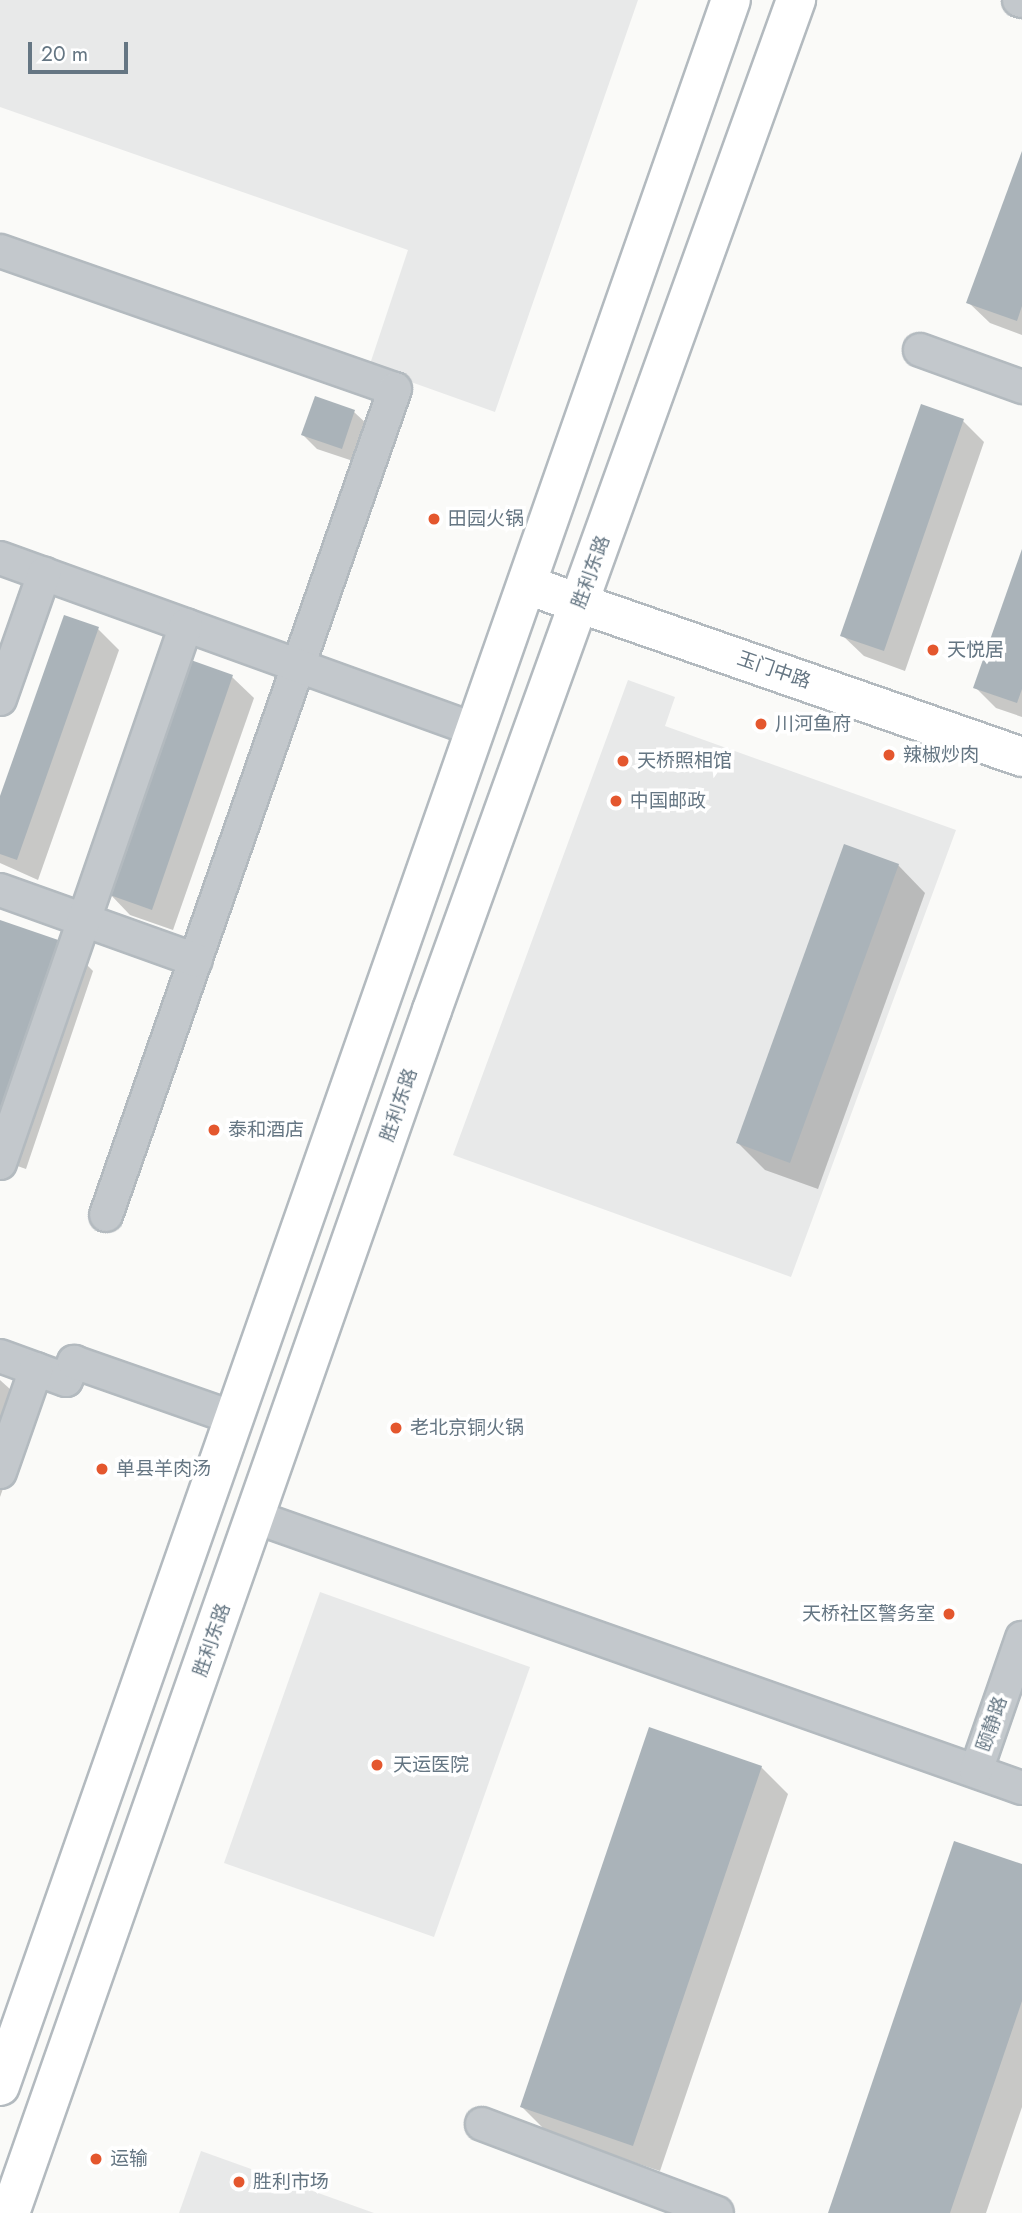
<!DOCTYPE html>
<meta charset="utf-8">
<style>
body{margin:0}
#map{position:relative;width:1022px;height:2213px;overflow:hidden;background:#fafaf8;font-family:Jost,"Noto Sans SC",sans-serif}
div>[style]{position:absolute}
.built>*{inset:0;background:#e8e9e9}
.shadow>*{inset:0;background:#0003}
.building>*{inset:0;background:#aab3b9}
.roads{filter:drop-shadow(2px 0 #b3babf) drop-shadow(-2px 0 #b3babf) drop-shadow(0 2px #b3babf) drop-shadow(0 -2px #b3babf)}
.street>*{height:32px;margin:-16px;padding:0 16px;transform-origin:16px;border-radius:16px;background:#c3c8cc}
.secondary>*{height:38px;margin:-19px;padding:0 19px;transform-origin:19px;border-radius:19px;background:#fff}
.dots>*{width:19px;height:19px;translate:-50% -50%;box-sizing:border-box;border:4px solid #fff;border-radius:50%}
span{translate:-50% -50%;white-space:nowrap;text-align:center;line-height:1.15;-webkit-text-stroke:7px #fff;paint-order:stroke}
.poi-label{font-size:19px;color:#657683}
.left{translate:0 -50%;text-align:left}
.right{translate:-100% -50%;text-align:right}
.street-label{font-size:19px;color:#657683}
.scale{position:absolute;left:28px;top:42px;width:100px;height:32px;box-sizing:border-box;border:4px solid #657683;border-top:0;padding-left:9px;font-size:21px;line-height:24px;white-space:nowrap;color:#657683;-webkit-text-stroke:5px #fff;paint-order:stroke}
</style>
<div id="map">
<div class="built">
<div style="clip-path:polygon(0 0,638px 0,495px 412px,369px 367px,408px 250px,0 107px)"></div>
<div style="clip-path:polygon(628px 680px,675px 697px,665px 726px,956px 830px,791px 1277px,453px 1155px)"></div>
<div style="clip-path:polygon(320px 1592px,530px 1667px,434px 1937px,224px 1863px)"></div>
<div style="clip-path:polygon(201px 2151px,374px 2213px,179px 2213px)"></div>
</div>
<div class="shadow">
<div style="clip-path:polygon(1022px 155px,1022px 335px,990px 323px,968px 302px)"></div>
<div style="clip-path:polygon(354px 412px,369px 426px,356px 462px,317px 449px,303px 435px)"></div>
<div style="clip-path:polygon(963px 421px,984px 442px,905px 671px,864px 656px,842px 635px)"></div>
<div style="clip-path:polygon(1022px 553px,1022px 717px,996px 708px,975px 687px)"></div>
<div style="clip-path:polygon(98px 629px,119px 650px,38px 880px,0 863px,0 801px)"></div>
<div style="clip-path:polygon(190px 662px,232px 677px,254px 698px,173px 930px,130px 915px,109px 893px)"></div>
<div style="clip-path:polygon(898px 865px,925px 893px,818px 1189px,765px 1170px,738px 1143px)"></div>
<div style="clip-path:polygon(0 921px,66px 944px,93px 971px,26px 1169px,0 1160px)"></div>
<div style="clip-path:polygon(0 1380px,32px 1409px,0 1497px)"></div>
<div style="clip-path:polygon(761px 1767px,788px 1794px,660px 2171px,549px 2134px,522px 2107px)"></div>
<div style="clip-path:polygon(1022px 1866px,1022px 2107px,986px 2213px,830px 2213px)"></div>
</div>
<div class="building">
<div style="clip-path:polygon(1022px 151px,1022px 306px,1017px 321px,966px 303px)"></div>
<div style="clip-path:polygon(315px 396px,355px 410px,342px 449px,301px 435px)"></div>
<div style="clip-path:polygon(921px 404px,964px 419px,884px 651px,840px 636px)"></div>
<div style="clip-path:polygon(1022px 549px,1022px 689px,1017px 703px,973px 688px)"></div>
<div style="clip-path:polygon(64px 615px,99px 627px,17px 860px,0 854px,0 796px)"></div>
<div style="clip-path:polygon(188px 659px,233px 675px,152px 910px,107px 894px)"></div>
<div style="clip-path:polygon(844px 844px,899px 864px,790px 1163px,736px 1143px)"></div>
<div style="clip-path:polygon(0 920px,67px 943px,0 1137px)"></div>
<div style="clip-path:polygon(649px 1727px,762px 1766px,633px 2146px,520px 2107px)"></div>
<div style="clip-path:polygon(954px 1841px,1022px 1864px,1022px 2001px,950px 2213px,828px 2213px)"></div>
</div>
<div class="roads">
<div class="street">
<div style="left:1019px;top:0;width:3px;rotate:18deg"></div>
<div style="left:0;top:251px;width:418px;rotate:19.3deg"></div>
<div style="left:395px;top:389px;width:875px;rotate:109.28deg"></div>
<div style="left:920px;top:350px;width:109px;rotate:19.9deg"></div>
<div style="left:0;top:558px;width:506px;rotate:19.87deg"></div>
<div style="left:0;top:699px;width:133px;rotate:-70.6deg"></div>
<div style="left:0;top:890px;width:208px;rotate:19.7deg"></div>
<div style="left:0;top:1163px;width:569px;rotate:-70.93deg"></div>
<div style="left:0;top:1356px;width:70px;rotate:20deg"></div>
<div style="left:66px;top:1380px;width:20px;rotate:-66deg"></div>
<div style="left:74px;top:1362px;width:166px;rotate:19.3deg"></div>
<div style="left:0;top:1472px;width:109px;rotate:-70.7deg"></div>
<div style="left:255px;top:1517px;width:813px;rotate:19.46deg"></div>
<div style="left:976px;top:1771px;width:141px;rotate:-70.9deg"></div>
<div style="left:482px;top:2124px;width:251px;rotate:20.7deg"></div>
</div>
<div class="secondary">
<div style="left:527px;top:585px;width:524px;rotate:19.16deg"></div>
<div style="left:0;top:2086px;width:2210px;rotate:-70.69deg"></div>
<div style="left:10px;top:2213px;width:1275px;rotate:-70.67deg"></div>
<div style="left:432px;top:1010px;width:1074px;rotate:-70.18deg"></div>
</div>
</div>
<div class="dots">
<div style="left:434px;top:519px;background:#e4572e"></div>
<div style="left:933px;top:650px;background:#e4572e"></div>
<div style="left:761px;top:724px;background:#e4572e"></div>
<div style="left:889px;top:755px;background:#e4572e"></div>
<div style="left:623px;top:761px;background:#e4572e"></div>
<div style="left:616px;top:801px;background:#e4572e"></div>
<div style="left:214px;top:1130px;background:#e4572e"></div>
<div style="left:396px;top:1428px;background:#e4572e"></div>
<div style="left:102px;top:1469px;background:#e4572e"></div>
<div style="left:949px;top:1614px;background:#e4572e"></div>
<div style="left:377px;top:1765px;background:#e4572e"></div>
<div style="left:96px;top:2159px;background:#e4572e"></div>
<div style="left:239px;top:2182px;background:#e4572e"></div>
</div>
<div class="poi-label">
<span class="left" style="left:448px;top:519px">田园火锅</span>
<span class="left" style="left:947px;top:650px">天悦居</span>
<span class="left" style="left:775px;top:724px">川河鱼府</span>
<span class="left" style="left:903px;top:755px">辣椒炒肉</span>
<span class="left" style="left:637px;top:761px">天桥照相馆</span>
<span class="left" style="left:630px;top:801px">中国邮政</span>
<span class="left" style="left:228px;top:1130px">泰和酒店</span>
<span class="left" style="left:410px;top:1428px">老北京铜火锅</span>
<span class="left" style="left:116px;top:1469px">单县羊肉汤</span>
<span class="right" style="left:935px;top:1614px">天桥社区警务室</span>
<span class="left" style="left:393px;top:1765px">天运医院</span>
<span class="left" style="left:110px;top:2159px">运输</span>
<span class="left" style="left:253px;top:2182px">胜利市场</span>
</div>
<div class="street-label">
<span style="left:591px;top:572px;rotate:-70deg">胜利东路</span>
<span style="left:774px;top:670px;rotate:19deg">玉门中路</span>
<span style="left:399px;top:1105px;rotate:-71deg">胜利东路</span>
<span style="left:212px;top:1640px;rotate:-71deg">胜利东路</span>
<span style="left:992px;top:1724px;rotate:-71deg">颐静路</span>
</div>
<div class="scale">20 m</div>
</div>
